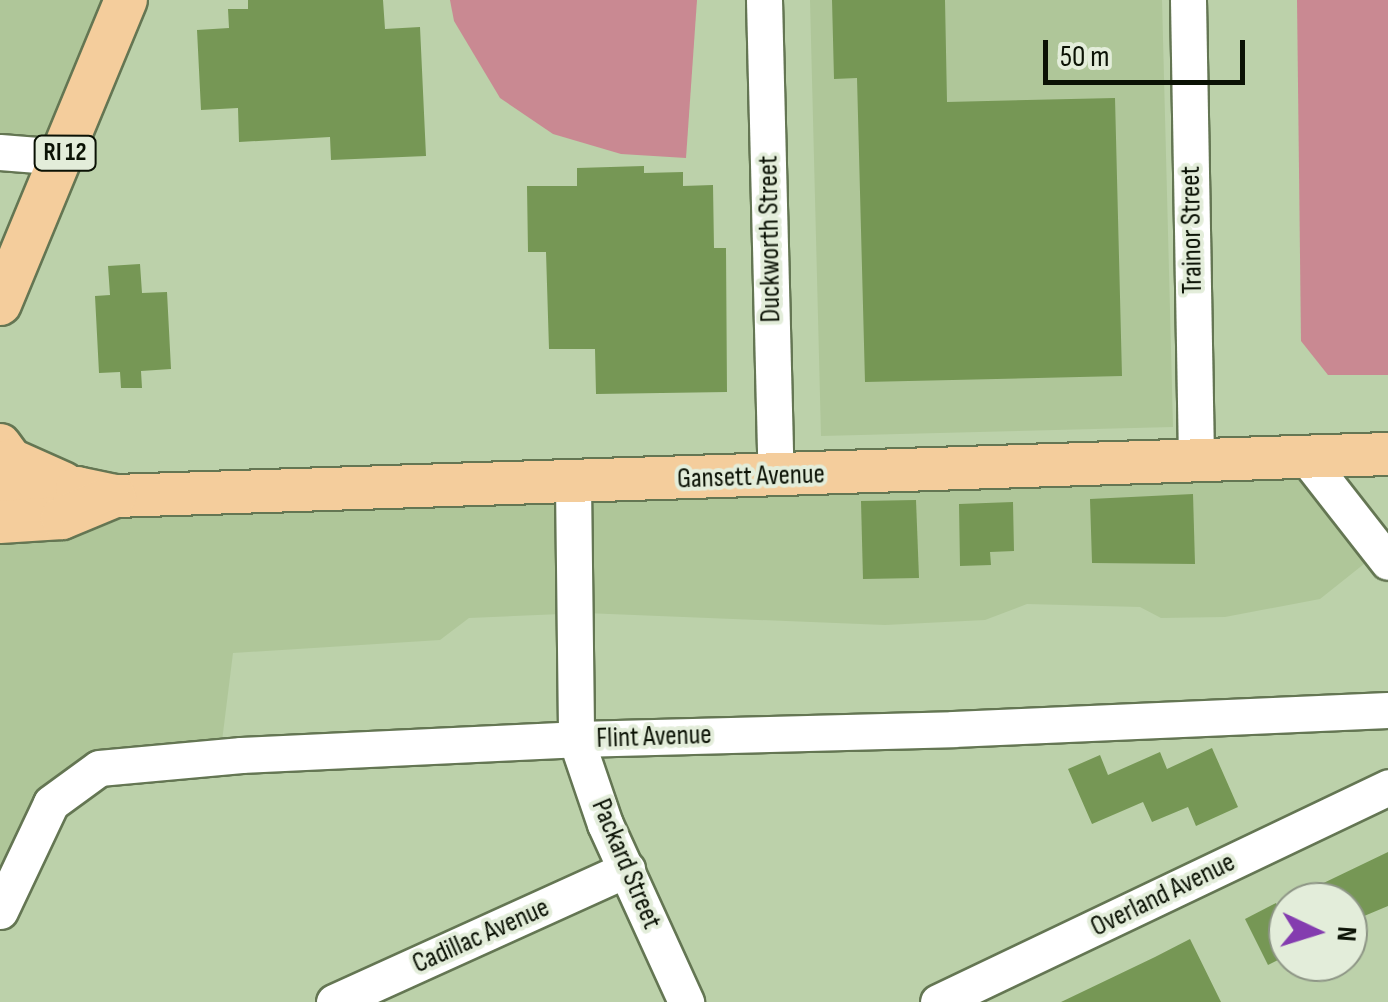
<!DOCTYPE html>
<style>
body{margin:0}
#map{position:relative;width:1388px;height:1002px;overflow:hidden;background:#bcd1aa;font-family:"Sofia Sans Condensed",sans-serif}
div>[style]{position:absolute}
.built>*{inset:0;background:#afc699}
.green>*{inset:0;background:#c98992}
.building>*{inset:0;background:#769755}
.roads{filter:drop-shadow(2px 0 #647653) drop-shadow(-2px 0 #647653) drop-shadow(0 2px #647653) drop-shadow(0 -2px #647653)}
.minor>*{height:35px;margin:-17.5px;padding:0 17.5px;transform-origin:17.5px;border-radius:17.5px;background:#fff}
.major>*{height:42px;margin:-21px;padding:0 21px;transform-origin:21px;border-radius:21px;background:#f4cd9c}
span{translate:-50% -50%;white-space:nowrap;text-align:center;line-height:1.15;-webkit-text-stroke:8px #e3edda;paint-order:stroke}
.shield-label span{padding:2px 8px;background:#e3edda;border:2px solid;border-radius:8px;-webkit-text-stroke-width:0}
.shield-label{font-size:25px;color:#0b1205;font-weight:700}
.street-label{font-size:28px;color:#0b1205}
.north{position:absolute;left:1268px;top:882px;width:100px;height:100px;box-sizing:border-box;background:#e3edda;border:2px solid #8d9585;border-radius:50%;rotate:94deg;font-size:28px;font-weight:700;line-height:40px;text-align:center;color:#0b1205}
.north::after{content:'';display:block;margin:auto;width:35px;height:45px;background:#843caf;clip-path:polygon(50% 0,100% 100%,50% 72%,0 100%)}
.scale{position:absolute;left:1043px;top:40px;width:202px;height:45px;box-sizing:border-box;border:5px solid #0b1205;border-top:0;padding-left:12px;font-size:30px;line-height:35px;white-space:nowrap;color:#0b1205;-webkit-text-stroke:8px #e3edda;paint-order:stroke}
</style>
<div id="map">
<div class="built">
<div style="clip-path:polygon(0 0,125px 0,61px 144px,0 158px)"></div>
<div style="clip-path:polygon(810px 0,1162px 0,1173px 427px,821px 436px)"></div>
<div style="clip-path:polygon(1303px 459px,1369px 560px,1320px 599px,1225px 617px,1161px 618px,1140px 607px,1027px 604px,985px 620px,885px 625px,585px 613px,469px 618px,440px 640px,233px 653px,220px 757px,99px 768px,0 901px,0 462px,61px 493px)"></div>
</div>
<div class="green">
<div style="clip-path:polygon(450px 0,697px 0,686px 158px,621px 154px,553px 134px,500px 98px,454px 21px)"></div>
<div style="clip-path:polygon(1297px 0,1388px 0,1388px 375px,1328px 375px,1301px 341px)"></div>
</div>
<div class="building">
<div style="clip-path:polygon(248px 0,383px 0,385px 29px,420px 27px,426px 156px,331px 160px,330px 137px,239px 142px,238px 108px,201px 110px,197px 30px,229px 28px,228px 9px,248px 9px)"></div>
<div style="clip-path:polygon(832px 0,945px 0,947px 102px,1115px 98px,1122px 376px,865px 382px,857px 78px,834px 79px)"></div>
<div style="clip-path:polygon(644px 166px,644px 173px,683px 172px,683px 186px,713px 185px,714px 248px,726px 248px,727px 392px,596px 394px,595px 349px,549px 349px,546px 252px,528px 252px,527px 186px,577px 186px,577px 168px)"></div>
<div style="clip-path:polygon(140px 264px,142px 293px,167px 292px,171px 369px,141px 371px,142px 388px,121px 388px,120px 372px,99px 373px,95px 296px,110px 295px,108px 266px)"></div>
<div style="clip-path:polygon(1193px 494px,1195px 564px,1092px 563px,1090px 499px)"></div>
<div style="clip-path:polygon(916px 500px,919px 578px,863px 579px,861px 501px)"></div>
<div style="clip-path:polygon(1013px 502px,1014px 551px,990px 552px,991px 565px,960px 566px,959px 504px)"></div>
<div style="clip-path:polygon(1212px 748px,1238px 807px,1196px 826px,1188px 807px,1152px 822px,1143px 802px,1092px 824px,1068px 769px,1100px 755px,1108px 775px,1160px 752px,1167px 769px)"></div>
<div style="clip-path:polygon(1388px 852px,1388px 906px,1357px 919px,1348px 902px,1284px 902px)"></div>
<div style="clip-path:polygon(1276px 903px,1288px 928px,1288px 955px,1268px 965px,1245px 919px)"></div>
<div style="clip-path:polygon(1190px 939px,1221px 1002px,1061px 1002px,1155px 957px)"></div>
</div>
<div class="roads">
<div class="minor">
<div style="left:764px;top:0;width:477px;rotate:88.6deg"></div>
<div style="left:1188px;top:0;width:460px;rotate:89deg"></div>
<div style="left:0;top:152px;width:63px;rotate:4.5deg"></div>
<div style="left:1306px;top:457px;width:133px;rotate:52deg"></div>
<div style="left:573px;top:484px;width:255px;rotate:89.3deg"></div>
<div style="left:576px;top:739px;width:90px;rotate:71.2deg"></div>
<div style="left:605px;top:824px;width:196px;rotate:65.5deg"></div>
<div style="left:0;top:911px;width:119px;rotate:-64.7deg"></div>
<div style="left:51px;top:803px;width:59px;rotate:-36.1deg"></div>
<div style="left:99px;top:768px;width:143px;rotate:-5.2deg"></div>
<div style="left:241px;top:755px;width:335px;rotate:-2.7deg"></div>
<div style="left:576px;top:739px;width:377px;rotate:-1.5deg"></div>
<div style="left:953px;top:729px;width:435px;rotate:-2.5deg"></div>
<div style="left:334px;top:1002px;width:322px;rotate:-24.4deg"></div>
<div style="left:938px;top:1002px;width:499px;rotate:-25.5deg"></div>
</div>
<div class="major">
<div style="left:0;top:304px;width:329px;rotate:-67.5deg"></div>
<div style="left:0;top:445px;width:19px;rotate:54deg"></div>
<div style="left:11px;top:460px;width:57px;rotate:23.9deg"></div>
<div style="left:0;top:488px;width:77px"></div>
<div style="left:77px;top:488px;width:39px;rotate:12deg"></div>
<div style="left:115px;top:496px;width:1274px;rotate:-1.89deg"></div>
<div style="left:0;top:522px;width:62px;rotate:-3.7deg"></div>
<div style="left:62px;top:518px;width:57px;rotate:-22.5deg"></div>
</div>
</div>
<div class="shield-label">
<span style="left:65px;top:153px">RI 12</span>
</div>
<div class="street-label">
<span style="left:1192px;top:230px;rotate:-91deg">Trainor Street</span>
<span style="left:770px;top:239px;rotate:-91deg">Duckworth Street</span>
<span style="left:751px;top:477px;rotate:-2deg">Gansett Avenue</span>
<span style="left:654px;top:737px;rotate:-2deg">Flint Avenue</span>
<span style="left:626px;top:864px;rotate:67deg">Packard Street</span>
<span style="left:1163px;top:895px;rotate:-26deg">Overland Avenue</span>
<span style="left:481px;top:936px;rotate:-24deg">Cadillac Avenue</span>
</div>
<div class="north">N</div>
<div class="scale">50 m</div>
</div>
